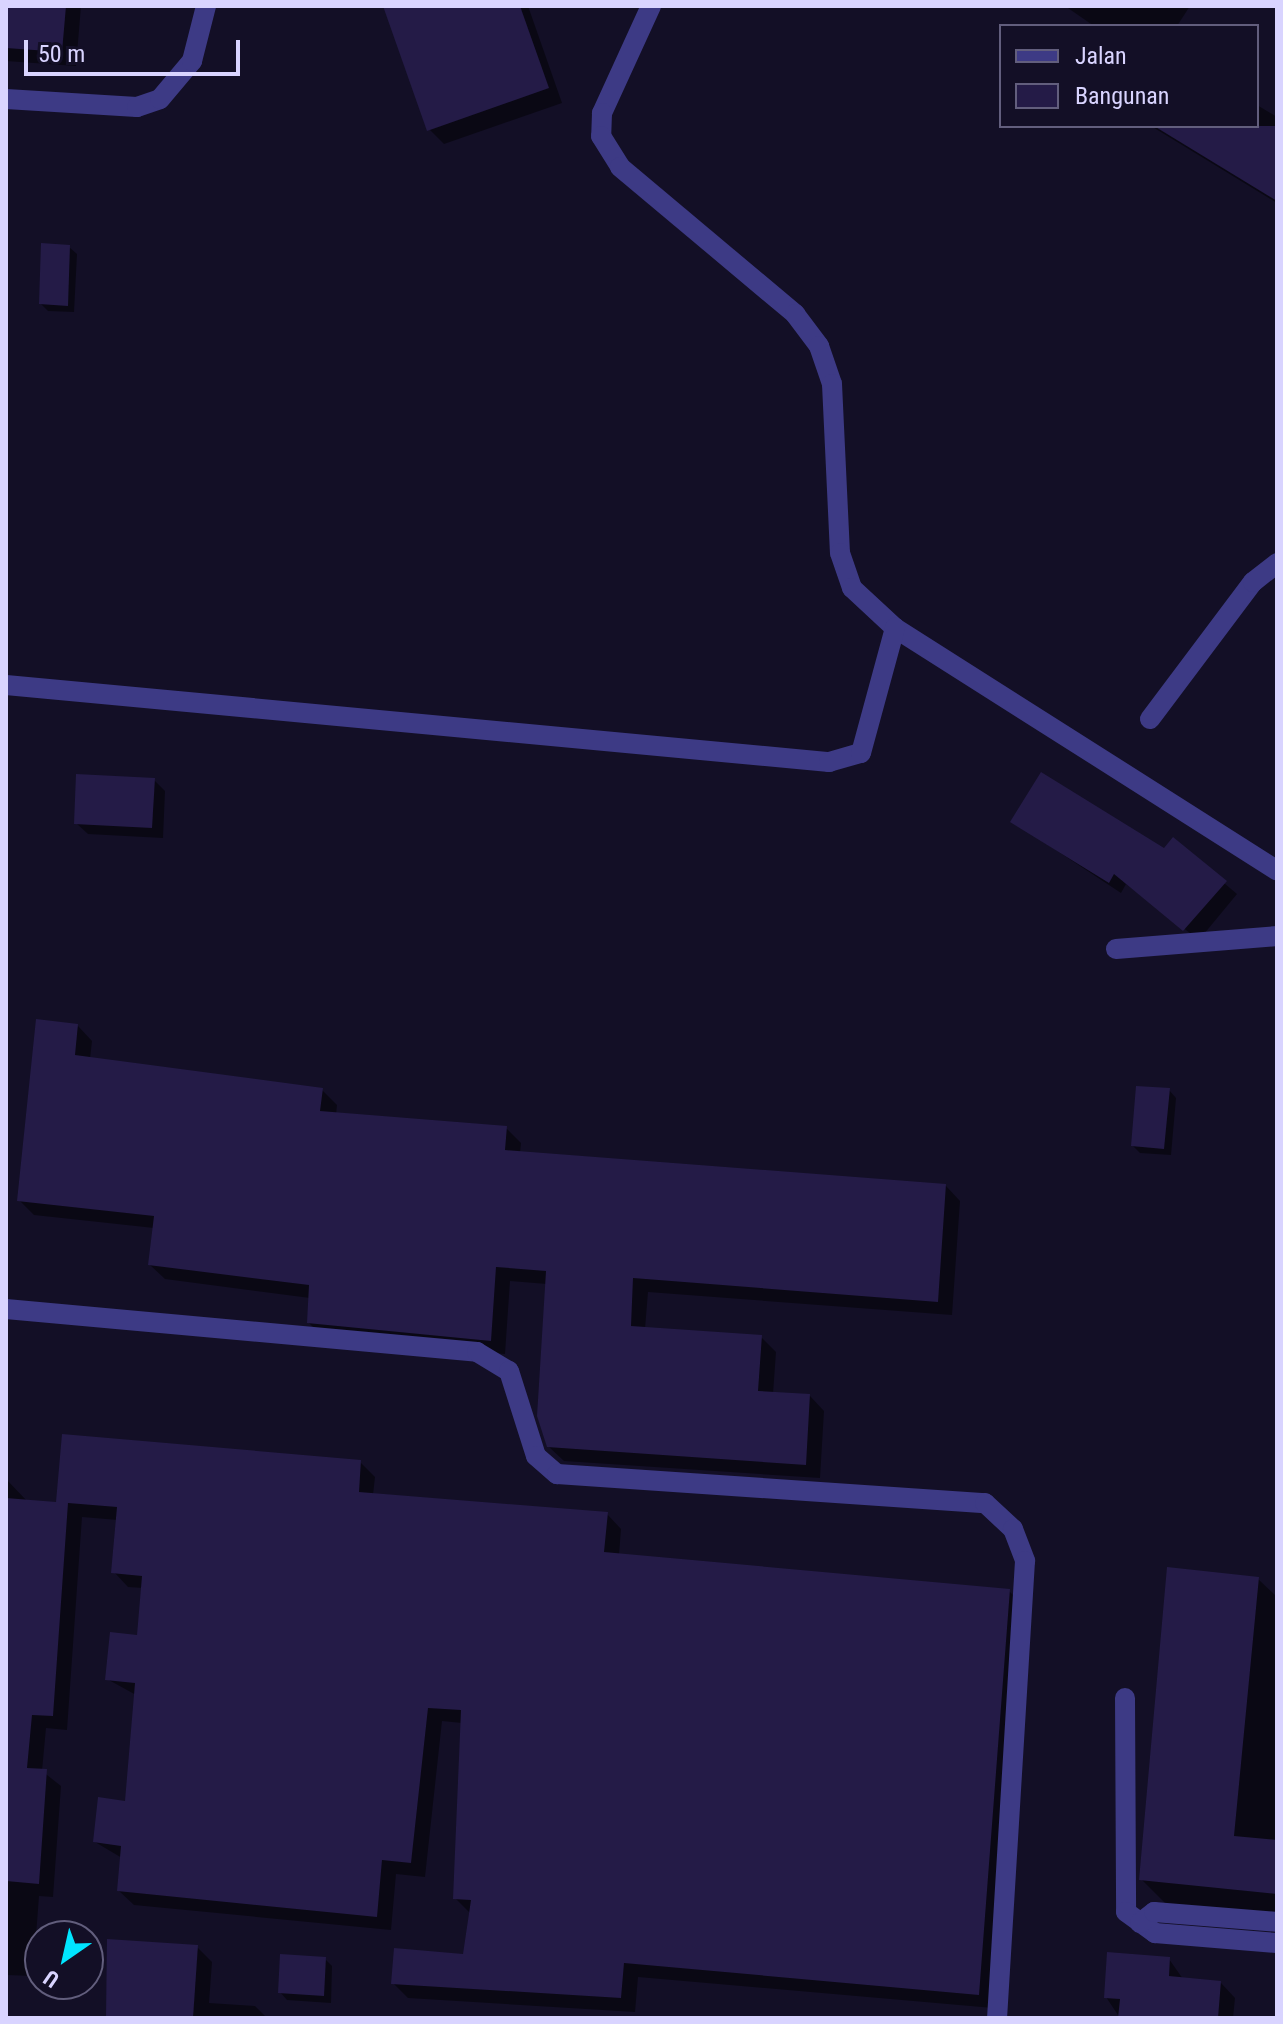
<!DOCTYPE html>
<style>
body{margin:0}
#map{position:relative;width:1283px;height:2024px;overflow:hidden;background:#130f26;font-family:"Roboto Condensed",sans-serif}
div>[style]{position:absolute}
.shadow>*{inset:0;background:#0007}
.building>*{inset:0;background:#241b47}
.minor>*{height:20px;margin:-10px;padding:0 10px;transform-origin:10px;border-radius:10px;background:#3d3a85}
span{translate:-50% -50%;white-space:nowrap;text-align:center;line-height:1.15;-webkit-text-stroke:8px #130f26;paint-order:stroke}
.frame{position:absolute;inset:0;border:8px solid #d9d4ff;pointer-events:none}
.legend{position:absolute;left:999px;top:24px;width:260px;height:104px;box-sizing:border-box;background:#130f26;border:2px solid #625e7d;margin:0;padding:10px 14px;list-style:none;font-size:24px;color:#d9d4ff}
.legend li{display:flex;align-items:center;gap:16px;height:40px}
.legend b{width:40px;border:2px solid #625e7d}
.north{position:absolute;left:24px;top:1920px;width:80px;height:80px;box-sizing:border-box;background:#130f26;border:2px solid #625e7d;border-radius:50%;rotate:214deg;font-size:22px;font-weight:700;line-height:32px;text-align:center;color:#d9d4ff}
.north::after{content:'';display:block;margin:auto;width:28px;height:36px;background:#00e5ff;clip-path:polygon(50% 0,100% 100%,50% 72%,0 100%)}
.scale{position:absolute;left:24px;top:40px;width:216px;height:36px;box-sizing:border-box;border:4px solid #d9d4ff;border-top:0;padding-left:10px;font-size:24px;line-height:28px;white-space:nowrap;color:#d9d4ff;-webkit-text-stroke:6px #130f26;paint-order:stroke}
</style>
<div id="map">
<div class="shadow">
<div style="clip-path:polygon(6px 6px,81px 6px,76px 66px,6px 61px)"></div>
<div style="clip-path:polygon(385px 6px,528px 6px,562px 103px,444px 144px,429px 129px)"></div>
<div style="clip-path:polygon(1065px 6px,1190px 6px,1177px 26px,1094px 26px)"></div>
<div style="clip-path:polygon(1257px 105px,1277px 117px,1277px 203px,1151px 126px,1257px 126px)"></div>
<div style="clip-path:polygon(69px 247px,77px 254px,74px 312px,48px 311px,41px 304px)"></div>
<div style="clip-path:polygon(154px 780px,165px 791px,163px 838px,88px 834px,76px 823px)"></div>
<div style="clip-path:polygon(1012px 821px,1164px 851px,1173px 840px,1237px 894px,1199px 940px,1126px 884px,1121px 893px)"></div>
<div style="clip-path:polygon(78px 1026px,92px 1041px,90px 1059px,322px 1090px,337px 1105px,336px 1115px,506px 1128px,521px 1143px,520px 1153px,946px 1186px,960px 1201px,952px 1315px,648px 1292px,645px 1329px,761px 1337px,776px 1352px,773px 1394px,810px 1396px,824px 1411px,820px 1478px,564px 1461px,548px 1446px,547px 1284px,510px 1281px,505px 1354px,324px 1338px,309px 1323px,310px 1298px,165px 1279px,150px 1265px,154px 1228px,34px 1215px,19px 1200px)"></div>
<div style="clip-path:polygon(1169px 1090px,1176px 1098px,1171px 1155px,1140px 1153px,1133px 1146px)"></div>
<div style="clip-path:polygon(360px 1462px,375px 1477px,373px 1495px,607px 1514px,621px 1529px,619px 1555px,1009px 1591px,1024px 1606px,993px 2008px,638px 1977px,635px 2012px,408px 1998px,393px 1983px,465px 1956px,471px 1914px,455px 1898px,462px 1723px,442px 1721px,425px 1877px,396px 1874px,391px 1930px,134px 1905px,119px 1891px,122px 1858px,95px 1842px,127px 1803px,136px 1695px,107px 1679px,139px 1637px,143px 1588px,128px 1587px,114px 1572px,118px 1520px,82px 1517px,67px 1730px,46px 1728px,42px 1771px,61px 1786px,53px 1897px,39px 1896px,33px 1976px,6px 1975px,6px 1479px,27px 1501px,58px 1504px)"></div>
<div style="clip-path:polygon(1258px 1579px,1277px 1597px,1277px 1927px,1179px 1917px,1141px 1879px)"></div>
<div style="clip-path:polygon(197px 1947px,212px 1962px,209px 2003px,255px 2006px,267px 2018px,107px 2018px)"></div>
<div style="clip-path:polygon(325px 1959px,332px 1966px,331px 2003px,287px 2000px,280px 1992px)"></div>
<div style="clip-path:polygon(1169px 1959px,1183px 1979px,1221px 1983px,1235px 1998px,1233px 2018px,1120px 2018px,1106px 1997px)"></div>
</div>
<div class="building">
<div style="clip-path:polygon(6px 6px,66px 6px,62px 52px,6px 48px)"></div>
<div style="clip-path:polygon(383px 6px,520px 6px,549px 88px,427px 131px)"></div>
<div style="clip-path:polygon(1154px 126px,1277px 126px,1277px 201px)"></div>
<div style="clip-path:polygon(41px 243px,70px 245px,68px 306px,39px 304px)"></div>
<div style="clip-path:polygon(1041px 772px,1164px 848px,1173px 837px,1227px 881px,1183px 931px,1114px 874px,1109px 883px,1010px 822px)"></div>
<div style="clip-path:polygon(76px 774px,155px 778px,152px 828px,74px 824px)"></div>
<div style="clip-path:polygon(36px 1019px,78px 1024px,75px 1055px,323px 1088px,320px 1111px,507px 1126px,505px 1150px,946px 1184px,938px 1302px,633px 1278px,631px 1326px,762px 1335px,758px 1391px,810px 1394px,806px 1465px,547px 1447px,537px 1416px,546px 1271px,496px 1267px,491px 1341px,307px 1323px,309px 1285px,148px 1265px,154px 1216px,17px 1201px)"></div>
<div style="clip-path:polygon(1136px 1086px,1170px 1088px,1164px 1149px,1131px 1146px)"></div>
<div style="clip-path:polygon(62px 1434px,361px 1460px,359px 1492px,608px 1512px,604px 1552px,1010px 1589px,979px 1995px,624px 1963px,621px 1998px,391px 1984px,394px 1948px,463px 1954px,471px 1900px,453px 1899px,461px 1710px,428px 1708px,411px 1863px,382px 1860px,377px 1917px,117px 1891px,121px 1846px,93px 1842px,98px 1797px,125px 1801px,135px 1683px,105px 1680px,110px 1632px,137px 1635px,142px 1576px,111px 1573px,117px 1507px,68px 1503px,53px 1716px,32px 1715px,27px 1768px,47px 1769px,39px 1884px,6px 1881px,6px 1498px,56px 1502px)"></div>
<div style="clip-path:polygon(1167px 1567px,1259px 1577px,1234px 1836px,1277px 1840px,1277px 1894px,1139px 1880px)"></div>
<div style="clip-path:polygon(107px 1939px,198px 1945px,193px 2018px,106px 2018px)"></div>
<div style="clip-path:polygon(1107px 1952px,1170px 1957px,1169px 1976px,1221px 1981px,1218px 2018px,1118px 2018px,1120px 1999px,1104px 1998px)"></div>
<div style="clip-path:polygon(280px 1954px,326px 1957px,324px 1996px,278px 1993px)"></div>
</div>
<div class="minor">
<div style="left:651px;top:6px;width:118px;rotate:114.6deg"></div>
<div style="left:602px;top:113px;width:23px;rotate:92deg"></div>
<div style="left:601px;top:136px;width:36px;rotate:58deg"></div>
<div style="left:620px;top:167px;width:229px;rotate:40deg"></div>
<div style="left:795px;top:314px;width:40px;rotate:53deg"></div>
<div style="left:819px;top:346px;width:40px;rotate:71.1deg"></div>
<div style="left:832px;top:384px;width:169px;rotate:87.3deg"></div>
<div style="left:840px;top:553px;width:37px;rotate:71deg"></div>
<div style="left:852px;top:588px;width:59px;rotate:42.9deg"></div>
<div style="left:895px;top:628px;width:452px;rotate:32.4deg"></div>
<div style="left:6px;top:99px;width:131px;rotate:3.5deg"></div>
<div style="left:137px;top:107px;width:24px;rotate:-19deg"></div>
<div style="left:160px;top:99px;width:50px;rotate:-49.9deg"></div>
<div style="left:192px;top:61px;width:57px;rotate:-75.7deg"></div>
<div style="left:6px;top:685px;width:827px;rotate:5.35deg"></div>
<div style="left:829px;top:762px;width:33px;rotate:-16deg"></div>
<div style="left:861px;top:753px;width:130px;rotate:-74.8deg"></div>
<div style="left:1150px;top:719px;width:171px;rotate:-53.1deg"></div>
<div style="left:1253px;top:582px;width:31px;rotate:-38deg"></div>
<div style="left:1116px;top:949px;width:162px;rotate:-4.6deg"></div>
<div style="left:6px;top:1309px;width:473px;rotate:5.2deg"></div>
<div style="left:477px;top:1352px;width:37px;rotate:31deg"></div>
<div style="left:509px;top:1371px;width:89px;rotate:72.4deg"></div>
<div style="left:536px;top:1456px;width:28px;rotate:41deg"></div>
<div style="left:557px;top:1474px;width:429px;rotate:3.9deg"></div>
<div style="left:985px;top:1503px;width:38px;rotate:43deg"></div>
<div style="left:1013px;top:1529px;width:34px;rotate:69deg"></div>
<div style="left:1025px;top:1561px;width:458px;rotate:93.5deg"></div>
<div style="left:1125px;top:1698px;width:214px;rotate:89.7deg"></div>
<div style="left:1126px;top:1912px;width:36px;rotate:36deg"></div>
<div style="left:1155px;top:1933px;width:122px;rotate:4.7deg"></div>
<div style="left:1140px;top:1923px;width:18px;rotate:-38deg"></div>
<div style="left:1154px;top:1912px;width:123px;rotate:4.6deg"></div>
</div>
<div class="frame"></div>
<ul class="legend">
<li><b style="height:10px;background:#3d3a85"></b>Jalan</li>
<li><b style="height:22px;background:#241b47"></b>Bangunan</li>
</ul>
<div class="north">U</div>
<div class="scale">50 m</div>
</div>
